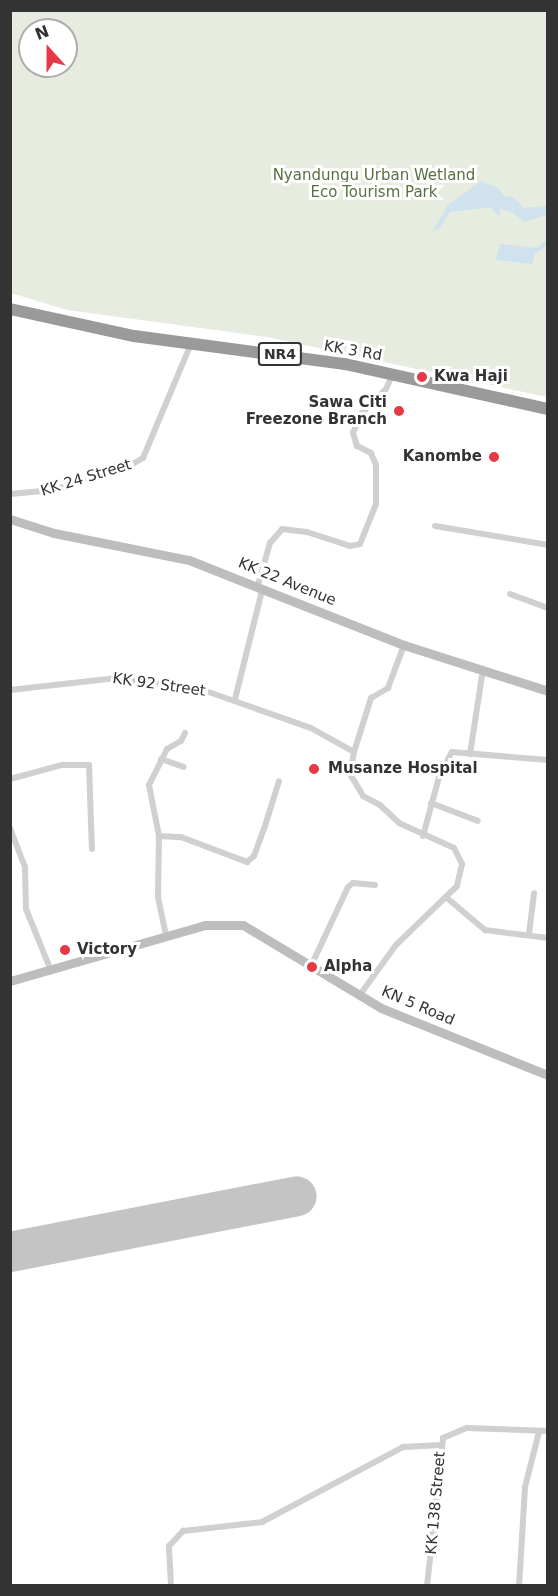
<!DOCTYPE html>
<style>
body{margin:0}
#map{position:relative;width:558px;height:1596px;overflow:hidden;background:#fff;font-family:"DejaVu Sans",sans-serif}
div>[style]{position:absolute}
.green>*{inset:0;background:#e6ecdf}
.water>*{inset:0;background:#cfe2ee}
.runway>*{height:40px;margin:-20px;padding:0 20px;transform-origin:20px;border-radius:20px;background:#c4c4c4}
.street>*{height:6px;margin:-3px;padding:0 3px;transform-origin:3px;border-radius:3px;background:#d0d0d0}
.secondary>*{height:9px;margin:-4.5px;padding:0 4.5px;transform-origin:4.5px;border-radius:4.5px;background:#bdbdbd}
.highway>*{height:12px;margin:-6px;padding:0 6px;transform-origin:6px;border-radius:6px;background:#9a9a9a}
.dots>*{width:16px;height:16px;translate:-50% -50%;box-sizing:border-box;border:3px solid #fff;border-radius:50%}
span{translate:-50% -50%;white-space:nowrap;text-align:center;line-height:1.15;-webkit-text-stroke:6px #fff;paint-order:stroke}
.shield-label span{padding:2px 4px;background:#fff;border:2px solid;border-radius:4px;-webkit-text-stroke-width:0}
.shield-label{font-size:14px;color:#333;font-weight:700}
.park-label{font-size:15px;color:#56703f}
.street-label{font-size:15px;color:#333}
.poi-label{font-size:15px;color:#333;font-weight:700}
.left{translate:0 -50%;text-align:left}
.right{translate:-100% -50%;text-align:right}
.frame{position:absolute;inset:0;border:12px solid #333;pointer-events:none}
.north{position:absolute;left:18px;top:18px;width:60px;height:60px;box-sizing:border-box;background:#fff;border:2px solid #adadad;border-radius:50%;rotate:339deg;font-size:16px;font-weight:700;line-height:24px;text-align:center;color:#333}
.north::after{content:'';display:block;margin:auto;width:21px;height:27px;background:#e63946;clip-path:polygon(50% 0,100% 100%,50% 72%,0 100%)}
</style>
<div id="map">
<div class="green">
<div style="clip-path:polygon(evenodd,10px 11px,547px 11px,547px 397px,267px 337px,67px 310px,11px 293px,10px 11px,30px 30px,66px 30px,66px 66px,30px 66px,30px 30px)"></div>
</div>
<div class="water">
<div style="clip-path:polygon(481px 181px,498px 188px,505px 197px,512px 196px,524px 208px,547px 206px,547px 219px,546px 215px,524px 222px,512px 212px,500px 209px,500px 217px,490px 207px,450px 212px,439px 229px,433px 231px,447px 206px)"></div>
<div style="clip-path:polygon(547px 240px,547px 246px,535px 253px,532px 264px,496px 260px,500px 244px,537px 248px)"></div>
</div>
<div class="runway">
<div style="left:10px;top:1252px;width:292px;rotate:-11deg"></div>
</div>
<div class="street">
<div style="left:10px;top:494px;width:43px;rotate:-5.3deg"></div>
<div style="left:53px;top:490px;width:80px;rotate:-17.5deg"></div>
<div style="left:129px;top:466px;width:16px;rotate:-30deg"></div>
<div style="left:143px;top:458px;width:124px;rotate:-67.2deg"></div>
<div style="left:435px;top:526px;width:115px;rotate:9.5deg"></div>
<div style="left:258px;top:585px;width:44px;rotate:-74.1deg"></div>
<div style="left:270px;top:543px;width:18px;rotate:-49deg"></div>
<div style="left:282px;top:529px;width:25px;rotate:7deg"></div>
<div style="left:307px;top:532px;width:45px;rotate:18deg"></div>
<div style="left:350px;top:546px;width:10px;rotate:-11deg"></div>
<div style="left:360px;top:544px;width:43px;rotate:-68.2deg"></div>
<div style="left:376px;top:504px;width:39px;rotate:-90deg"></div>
<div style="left:376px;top:465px;width:13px;rotate:-113deg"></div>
<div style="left:371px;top:453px;width:16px;rotate:-153deg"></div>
<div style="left:357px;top:446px;width:14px;rotate:-107deg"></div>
<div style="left:353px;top:433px;width:21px;rotate:-67deg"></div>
<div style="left:361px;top:414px;width:35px;rotate:-45deg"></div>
<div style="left:386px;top:389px;width:17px;rotate:-66deg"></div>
<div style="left:510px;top:594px;width:40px;rotate:20.2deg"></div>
<div style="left:10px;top:690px;width:108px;rotate:-6.4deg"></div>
<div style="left:117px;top:678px;width:87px;rotate:7.9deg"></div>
<div style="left:203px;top:690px;width:114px;rotate:19.4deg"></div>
<div style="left:311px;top:728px;width:49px;rotate:29.2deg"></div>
<div style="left:354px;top:752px;width:22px;rotate:100deg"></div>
<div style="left:350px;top:774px;width:26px;rotate:59deg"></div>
<div style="left:363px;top:796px;width:19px;rotate:28deg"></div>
<div style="left:380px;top:805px;width:26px;rotate:43deg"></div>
<div style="left:399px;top:823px;width:60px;rotate:24.4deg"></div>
<div style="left:454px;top:848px;width:18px;rotate:63deg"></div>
<div style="left:462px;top:864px;width:23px;rotate:103deg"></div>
<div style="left:457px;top:886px;width:85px;rotate:136deg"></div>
<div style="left:396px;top:945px;width:63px;rotate:126deg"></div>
<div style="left:235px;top:699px;width:111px;rotate:-76deg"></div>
<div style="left:354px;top:752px;width:57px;rotate:-72.5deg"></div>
<div style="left:371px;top:698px;width:20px;rotate:-30deg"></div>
<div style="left:388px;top:688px;width:46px;rotate:-69.6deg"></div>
<div style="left:470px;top:754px;width:86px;rotate:-81.3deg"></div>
<div style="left:161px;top:759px;width:24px;rotate:19deg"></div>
<div style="left:10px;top:779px;width:54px;rotate:-15.1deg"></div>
<div style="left:62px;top:765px;width:27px"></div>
<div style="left:89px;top:765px;width:84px;rotate:88deg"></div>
<div style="left:431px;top:803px;width:50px;rotate:21deg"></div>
<div style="left:10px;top:828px;width:42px;rotate:69deg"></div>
<div style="left:25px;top:867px;width:42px;rotate:88.6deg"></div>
<div style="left:26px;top:909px;width:64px;rotate:67.9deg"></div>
<div style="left:159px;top:836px;width:52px;rotate:-101.1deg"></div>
<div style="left:149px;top:785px;width:40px;rotate:-63.4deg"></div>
<div style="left:167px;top:749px;width:16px;rotate:-30deg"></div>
<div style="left:181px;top:741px;width:9px;rotate:-63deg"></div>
<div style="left:423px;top:836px;width:61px;rotate:-74.8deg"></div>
<div style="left:439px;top:777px;width:28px;rotate:-63deg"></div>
<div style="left:452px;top:752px;width:96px;rotate:4.8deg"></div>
<div style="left:447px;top:898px;width:50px;rotate:40.1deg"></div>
<div style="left:485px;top:930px;width:64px;rotate:7.2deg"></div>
<div style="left:529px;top:934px;width:41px;rotate:-83deg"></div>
<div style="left:166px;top:935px;width:39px;rotate:-102deg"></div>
<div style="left:158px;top:897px;width:61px;rotate:-89.1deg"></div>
<div style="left:159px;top:836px;width:22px;rotate:3deg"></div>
<div style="left:181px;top:837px;width:71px;rotate:20.7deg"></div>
<div style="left:247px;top:862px;width:9px;rotate:-41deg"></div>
<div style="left:254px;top:856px;width:29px;rotate:-70deg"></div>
<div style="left:264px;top:829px;width:50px;rotate:-72.6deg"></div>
<div style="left:311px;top:966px;width:87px;rotate:-64.9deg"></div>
<div style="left:348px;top:887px;width:6px;rotate:-39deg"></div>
<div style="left:353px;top:883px;width:22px;rotate:5deg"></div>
<div style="left:171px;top:1586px;width:40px;rotate:-92.9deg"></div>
<div style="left:169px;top:1546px;width:21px;rotate:-47deg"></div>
<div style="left:183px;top:1531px;width:80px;rotate:-6.5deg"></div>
<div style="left:262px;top:1522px;width:160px;rotate:-28deg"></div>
<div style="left:403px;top:1447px;width:38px;rotate:-3deg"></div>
<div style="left:427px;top:1586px;width:149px;rotate:-83.8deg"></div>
<div style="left:443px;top:1438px;width:26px;rotate:-23deg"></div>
<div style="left:467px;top:1428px;width:81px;rotate:2.1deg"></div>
<div style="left:519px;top:1586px;width:99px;rotate:-86.5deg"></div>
<div style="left:525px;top:1487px;width:57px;rotate:-75.7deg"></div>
</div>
<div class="secondary">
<div style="left:10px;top:519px;width:46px;rotate:17.7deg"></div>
<div style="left:54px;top:533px;width:138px;rotate:11.3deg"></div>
<div style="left:189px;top:560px;width:231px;rotate:21.6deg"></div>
<div style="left:404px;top:645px;width:151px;rotate:17.7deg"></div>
<div style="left:10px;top:981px;width:203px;rotate:-16deg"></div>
<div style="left:205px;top:925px;width:38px"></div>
<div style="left:243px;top:925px;width:161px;rotate:31deg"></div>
<div style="left:381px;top:1008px;width:180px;rotate:21.9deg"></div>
</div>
<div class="highway">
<div style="left:10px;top:309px;width:127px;rotate:12.3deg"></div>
<div style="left:134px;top:336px;width:213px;rotate:7.6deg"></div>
<div style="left:345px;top:364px;width:208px;rotate:12.5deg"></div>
</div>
<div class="dots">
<div style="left:422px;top:377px;background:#e63946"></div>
<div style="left:399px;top:411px;background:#e63946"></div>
<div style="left:494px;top:457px;background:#e63946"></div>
<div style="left:314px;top:769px;background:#e63946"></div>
<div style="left:65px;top:950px;background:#e63946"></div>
<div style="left:312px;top:967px;background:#e63946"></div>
</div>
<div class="shield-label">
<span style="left:280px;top:354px">NR4</span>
</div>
<div class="park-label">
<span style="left:374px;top:184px">Nyandungu Urban Wetland<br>Eco Tourism Park</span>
</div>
<div class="street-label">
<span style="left:353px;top:351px;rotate:10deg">KK 3 Rd</span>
<span style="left:86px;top:478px;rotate:-17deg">KK 24 Street</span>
<span style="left:287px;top:582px;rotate:22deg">KK 22 Avenue</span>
<span style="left:159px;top:685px;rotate:8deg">KK 92 Street</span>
<span style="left:418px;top:1006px;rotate:23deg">KN 5 Road</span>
<span style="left:436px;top:1503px;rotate:-85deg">KK 138 Street</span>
</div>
<div class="poi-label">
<span class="left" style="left:434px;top:377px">Kwa Haji</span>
<span class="right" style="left:387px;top:411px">Sawa Citi<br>Freezone Branch</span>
<span class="right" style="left:482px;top:457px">Kanombe</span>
<span class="left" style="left:328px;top:769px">Musanze Hospital</span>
<span class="left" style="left:77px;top:950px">Victory</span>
<span class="left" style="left:324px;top:967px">Alpha</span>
</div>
<div class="frame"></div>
<div class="north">N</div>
</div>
